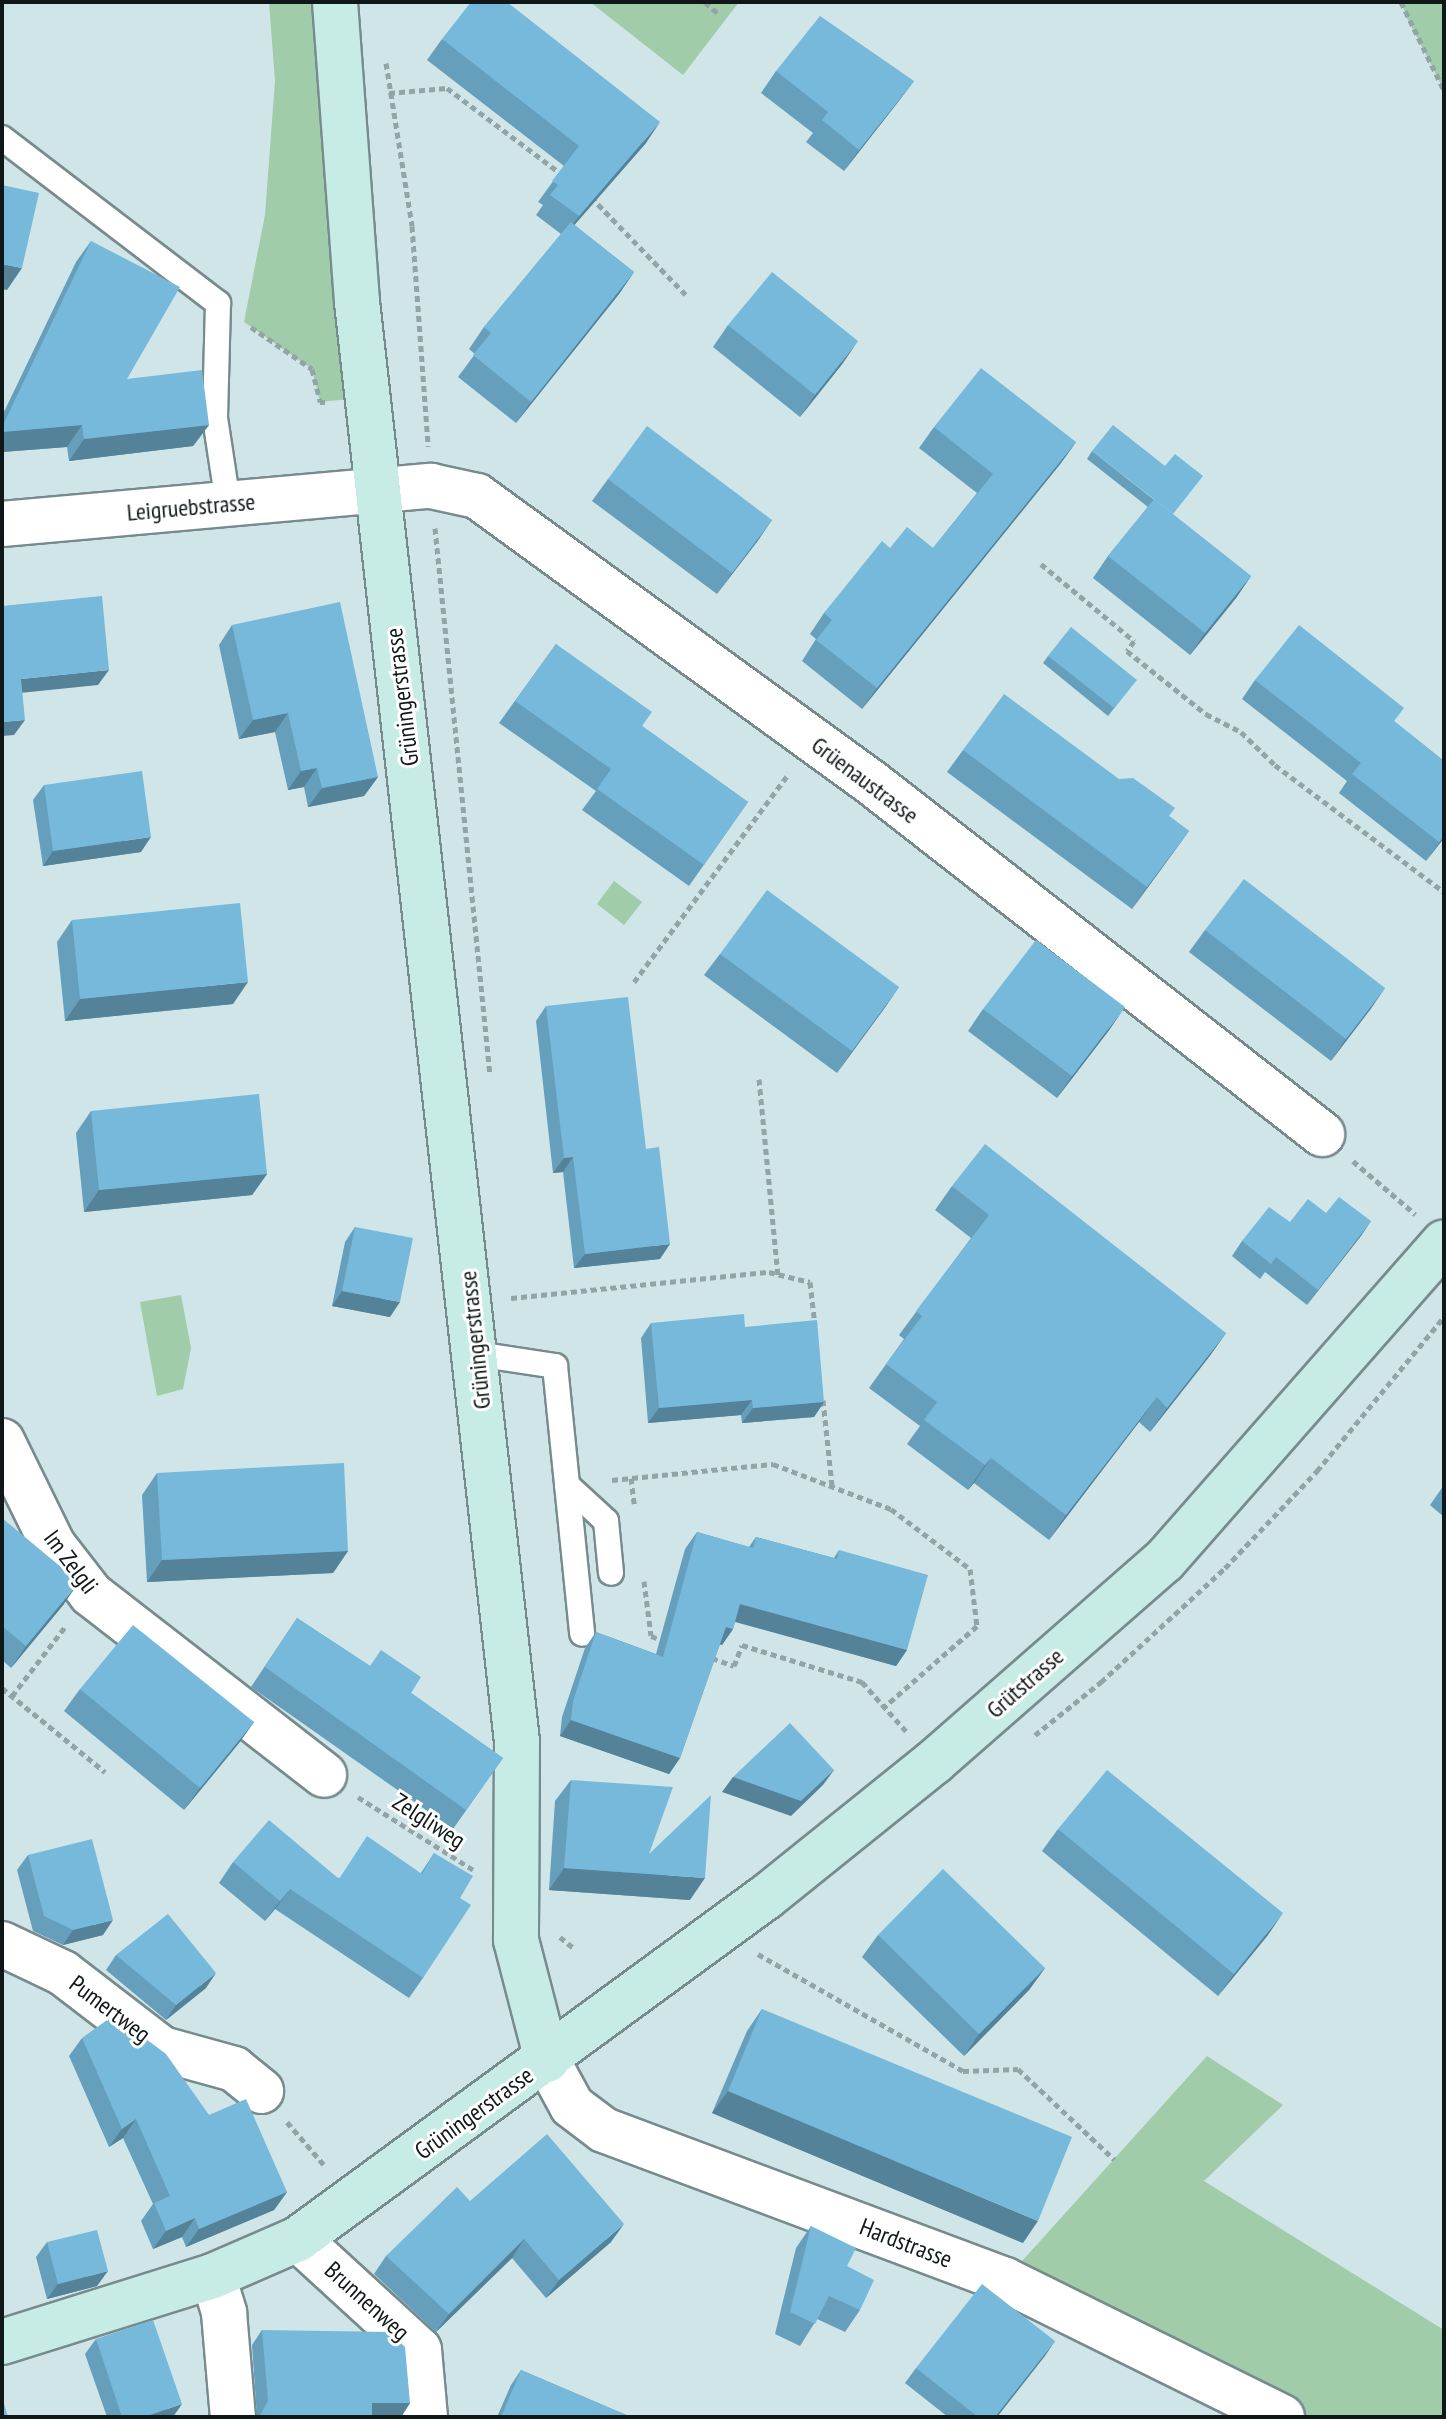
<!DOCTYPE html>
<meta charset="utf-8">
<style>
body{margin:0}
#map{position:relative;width:1446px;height:2419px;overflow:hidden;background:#cfe5e7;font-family:"PT Sans Narrow",sans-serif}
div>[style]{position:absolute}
.green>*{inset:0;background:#a0ccaa}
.path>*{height:5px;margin-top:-2.5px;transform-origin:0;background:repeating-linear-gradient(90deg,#92a4a5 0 6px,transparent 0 10px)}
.roads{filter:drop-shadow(2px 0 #778b8d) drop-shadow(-2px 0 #778b8d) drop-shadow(0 2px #778b8d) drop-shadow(0 -2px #778b8d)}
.service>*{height:24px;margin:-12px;padding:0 12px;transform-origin:12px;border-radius:12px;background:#fff}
.minor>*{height:44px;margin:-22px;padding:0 22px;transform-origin:22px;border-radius:22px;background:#fff}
.secondary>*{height:44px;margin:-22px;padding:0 22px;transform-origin:22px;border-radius:22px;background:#c7ece5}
.wall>*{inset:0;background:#659fbc}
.shaded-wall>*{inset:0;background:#538299}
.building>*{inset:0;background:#76b9db}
span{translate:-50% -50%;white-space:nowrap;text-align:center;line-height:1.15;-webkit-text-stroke:6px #fff;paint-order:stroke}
.street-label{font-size:24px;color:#0f1718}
.frame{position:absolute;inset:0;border:4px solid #0f1718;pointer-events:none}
</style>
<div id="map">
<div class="green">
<div style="clip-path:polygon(269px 2px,330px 2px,368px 397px,320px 402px,312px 369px,244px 322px,265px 215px,275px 81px)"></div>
<div style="clip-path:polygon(590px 2px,739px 2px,683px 75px)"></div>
<div style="clip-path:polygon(1401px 2px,1444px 2px,1444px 90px,1407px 18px)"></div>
<div style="clip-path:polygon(614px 881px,642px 902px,624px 925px,597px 904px)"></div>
<div style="clip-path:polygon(181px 1295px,191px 1348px,183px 1389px,157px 1396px,140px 1302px)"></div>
<div style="clip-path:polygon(1207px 2056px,1283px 2105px,1204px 2181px,1444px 2330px,1444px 2417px,1282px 2417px,1005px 2280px)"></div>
</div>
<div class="path">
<div style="left:705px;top:2px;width:18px;rotate:41deg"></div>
<div style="left:1401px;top:2px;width:98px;rotate:64deg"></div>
<div style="left:386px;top:63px;width:165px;rotate:80.9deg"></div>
<div style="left:412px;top:226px;width:221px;rotate:85.8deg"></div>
<div style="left:389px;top:93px;width:58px;rotate:-4.9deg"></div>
<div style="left:447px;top:88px;width:146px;rotate:36.9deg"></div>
<div style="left:591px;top:197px;width:139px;rotate:45.9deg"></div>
<div style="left:251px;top:327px;width:74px;rotate:34.5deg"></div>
<div style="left:312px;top:369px;width:34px;rotate:76deg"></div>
<div style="left:320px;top:402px;width:5px"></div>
<div style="left:435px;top:528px;width:550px;rotate:84.26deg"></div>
<div style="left:1041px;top:564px;width:121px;rotate:39.6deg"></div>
<div style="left:1134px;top:641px;width:12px;rotate:125deg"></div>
<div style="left:1127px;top:651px;width:101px;rotate:38.6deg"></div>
<div style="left:1206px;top:714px;width:39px;rotate:27deg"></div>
<div style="left:1241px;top:732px;width:47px;rotate:44.1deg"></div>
<div style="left:1275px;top:765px;width:211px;rotate:36.9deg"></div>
<div style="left:634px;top:982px;width:260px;rotate:-53.4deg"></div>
<div style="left:759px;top:1079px;width:199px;rotate:84.5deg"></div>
<div style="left:1353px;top:1161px;width:82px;rotate:40.5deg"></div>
<div style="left:511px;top:1298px;width:259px;rotate:-5.8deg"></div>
<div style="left:769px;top:1272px;width:42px;rotate:13.7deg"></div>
<div style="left:810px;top:1282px;width:44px;rotate:83.5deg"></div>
<div style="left:823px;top:1400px;width:86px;rotate:84deg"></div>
<div style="left:631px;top:1478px;width:26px;rotate:83deg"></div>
<div style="left:612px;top:1480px;width:162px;rotate:-5.7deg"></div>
<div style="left:773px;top:1464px;width:126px;rotate:20.9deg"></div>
<div style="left:891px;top:1509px;width:99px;rotate:37.2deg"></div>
<div style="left:970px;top:1569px;width:57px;rotate:83deg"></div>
<div style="left:977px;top:1626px;width:123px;rotate:138.9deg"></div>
<div style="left:644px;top:1581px;width:55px;rotate:82.7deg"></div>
<div style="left:651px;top:1636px;width:15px;rotate:20deg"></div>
<div style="left:712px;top:1658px;width:23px;rotate:20deg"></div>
<div style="left:734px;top:1666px;width:22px;rotate:-69deg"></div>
<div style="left:742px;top:1645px;width:126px;rotate:17.1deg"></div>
<div style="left:862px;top:1682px;width:66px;rotate:48.1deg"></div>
<div style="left:2px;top:1688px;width:133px;rotate:39.2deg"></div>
<div style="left:12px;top:1696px;width:87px;rotate:-52.5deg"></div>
<div style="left:1035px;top:1735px;width:85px;rotate:-38.8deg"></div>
<div style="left:1101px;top:1682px;width:168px;rotate:-42.6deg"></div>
<div style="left:1225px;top:1568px;width:134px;rotate:-46.5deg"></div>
<div style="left:1317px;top:1471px;width:200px;rotate:-50.5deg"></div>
<div style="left:358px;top:1797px;width:138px;rotate:32.3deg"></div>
<div style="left:560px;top:1937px;width:19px;rotate:39deg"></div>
<div style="left:758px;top:1954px;width:236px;rotate:29.7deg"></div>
<div style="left:963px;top:2071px;width:55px;rotate:-2.1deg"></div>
<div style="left:1018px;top:2069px;width:132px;rotate:43.2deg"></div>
<div style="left:287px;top:2122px;width:58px;rotate:49.2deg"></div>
</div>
<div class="roads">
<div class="service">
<div style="left:2px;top:138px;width:272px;rotate:37.4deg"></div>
<div style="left:218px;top:303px;width:115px;rotate:91.5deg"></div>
<div style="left:215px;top:418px;width:86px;rotate:81.3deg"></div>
<div style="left:476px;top:1354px;width:80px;rotate:8.6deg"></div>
<div style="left:555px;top:1366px;width:269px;rotate:84.2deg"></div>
<div style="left:567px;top:1485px;width:53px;rotate:42.7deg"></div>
<div style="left:606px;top:1521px;width:52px;rotate:84.5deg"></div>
</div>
<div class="minor">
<div style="left:2px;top:524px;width:431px;rotate:-5.1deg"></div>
<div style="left:431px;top:486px;width:47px;rotate:12.3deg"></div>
<div style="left:477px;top:496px;width:488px;rotate:36deg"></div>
<div style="left:872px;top:783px;width:571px;rotate:37.95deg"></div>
<div style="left:2px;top:1441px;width:116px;rotate:63.9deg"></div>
<div style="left:53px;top:1545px;width:62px;rotate:52.2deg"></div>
<div style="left:91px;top:1594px;width:295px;rotate:37.8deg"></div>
<div style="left:2px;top:1944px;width:68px;rotate:25.4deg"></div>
<div style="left:63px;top:1973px;width:125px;rotate:37.5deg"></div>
<div style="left:162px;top:2049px;width:75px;rotate:15.5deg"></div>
<div style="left:234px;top:2069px;width:35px;rotate:39deg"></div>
<div style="left:547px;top:2060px;width:52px;rotate:61.5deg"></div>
<div style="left:572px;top:2106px;width:40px;rotate:37deg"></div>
<div style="left:604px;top:2130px;width:428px;rotate:20.5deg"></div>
<div style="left:1005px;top:2280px;width:309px;rotate:26.3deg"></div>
<div style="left:298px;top:2239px;width:164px;rotate:42.5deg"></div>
<div style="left:419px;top:2350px;width:67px;rotate:84.9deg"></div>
<div style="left:213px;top:2276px;width:39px;rotate:73deg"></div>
<div style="left:224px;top:2313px;width:104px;rotate:85.1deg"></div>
</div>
<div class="secondary">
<div style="left:335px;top:2px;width:301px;rotate:85.8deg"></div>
<div style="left:357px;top:302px;width:1448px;rotate:83.66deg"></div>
<div style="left:517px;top:1741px;width:199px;rotate:90.3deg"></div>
<div style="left:516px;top:1940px;width:124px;rotate:75.5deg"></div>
<div style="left:2px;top:2342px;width:221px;rotate:-17.4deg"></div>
<div style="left:213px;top:2276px;width:93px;rotate:-23.5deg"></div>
<div style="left:298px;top:2239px;width:580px;rotate:-36.16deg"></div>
<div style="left:766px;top:1897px;width:216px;rotate:-38.8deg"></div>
<div style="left:934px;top:1762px;width:305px;rotate:-41.2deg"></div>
<div style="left:1164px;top:1561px;width:424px;rotate:-48.7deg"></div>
</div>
</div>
<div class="wall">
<div style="clip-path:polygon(442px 39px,646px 143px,574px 225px,634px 272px,619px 294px,516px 423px,458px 377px,475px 354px,469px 349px,484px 327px,561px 234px,536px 215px,543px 205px,538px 202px,564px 166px,427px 60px)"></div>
<div style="clip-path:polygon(776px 71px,914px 81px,898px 102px,844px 171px,806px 142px,813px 133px,761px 93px)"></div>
<div style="clip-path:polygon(91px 241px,127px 379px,209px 425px,193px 446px,69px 461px,67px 447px,2px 452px,2px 416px,76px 262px)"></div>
<div style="clip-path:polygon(728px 325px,843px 363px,800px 417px,713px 347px)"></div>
<div style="clip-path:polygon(934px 427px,1076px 442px,1061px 463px,862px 709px,802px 661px,816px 639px,810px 634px,824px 613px,890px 548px,933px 548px,977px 493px,919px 448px)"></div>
<div style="clip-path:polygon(1092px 451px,1251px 576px,1236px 598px,1190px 655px,1093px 578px,1108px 556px,1148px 507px,1087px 459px)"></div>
<div style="clip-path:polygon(608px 479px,772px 520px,717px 594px,592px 501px)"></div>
<div style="clip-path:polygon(232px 625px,378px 777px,364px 796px,308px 807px,304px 787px,288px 790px,275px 732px,239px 739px,219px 645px)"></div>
<div style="clip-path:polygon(556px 644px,642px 726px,748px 802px,689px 886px,582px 810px,596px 791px,499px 723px)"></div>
<div style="clip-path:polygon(1048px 656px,1131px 687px,1108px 716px,1043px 663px)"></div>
<div style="clip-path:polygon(1255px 680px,1395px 722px,1444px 761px,1444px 838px,1426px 861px,1339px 793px,1347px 781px,1242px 699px)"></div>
<div style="clip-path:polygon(963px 750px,1119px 779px,1189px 831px,1132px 909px,947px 772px)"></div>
<div style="clip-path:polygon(44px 785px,141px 852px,43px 866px,33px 800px)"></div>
<div style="clip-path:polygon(72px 920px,233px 1004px,65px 1021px,57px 942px)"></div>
<div style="clip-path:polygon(1205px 930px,1385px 988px,1331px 1061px,1189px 952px)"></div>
<div style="clip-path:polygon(720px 954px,899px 987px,837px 1073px,704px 975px)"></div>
<div style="clip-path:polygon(546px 1006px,660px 1259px,574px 1268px,563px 1172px,553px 1173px,536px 1021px)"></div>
<div style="clip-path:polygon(983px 1009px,1110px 1029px,1057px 1098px,968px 1031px)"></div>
<div style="clip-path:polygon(91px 1111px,267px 1174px,252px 1195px,84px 1212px,76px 1133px)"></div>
<div style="clip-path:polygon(952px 1186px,1226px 1333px,1209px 1357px,1150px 1432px,1139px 1422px,1049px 1540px,974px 1483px,968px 1490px,907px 1444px,920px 1426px,869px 1388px,904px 1339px,899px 1335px,971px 1238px,935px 1210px)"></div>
<div style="clip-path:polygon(1326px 1213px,1371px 1221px,1307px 1305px,1265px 1272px,1260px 1279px,1232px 1256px,1242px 1241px,1290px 1222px)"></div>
<div style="clip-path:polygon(355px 1227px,390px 1317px,332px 1306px,345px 1242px)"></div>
<div style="clip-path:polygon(651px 1323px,745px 1327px,824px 1402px,814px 1417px,742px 1423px,741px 1415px,648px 1423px,641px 1338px)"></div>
<div style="clip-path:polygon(157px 1473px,348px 1551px,333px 1573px,147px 1582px,142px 1495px)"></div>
<div style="clip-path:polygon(1444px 1485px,1444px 1517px,1430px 1505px)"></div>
<div style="clip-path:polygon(2px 1518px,64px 1604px,11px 1668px,2px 1660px)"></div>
<div style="clip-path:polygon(697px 1532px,749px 1547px,756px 1537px,834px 1558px,839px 1550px,907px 1650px,896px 1666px,735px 1622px,733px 1629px,722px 1645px,720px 1644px,680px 1758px,669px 1774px,560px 1736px,562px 1717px,585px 1648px,596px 1632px,656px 1654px,685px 1549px)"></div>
<div style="clip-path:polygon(297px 1618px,411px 1693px,503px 1758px,453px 1829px,251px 1687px)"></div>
<div style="clip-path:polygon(80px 1689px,254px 1722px,239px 1743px,184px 1810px,64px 1711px)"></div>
<div style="clip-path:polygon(571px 1780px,649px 1854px,690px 1900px,549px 1890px,555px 1801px)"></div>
<div style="clip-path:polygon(1058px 1829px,1268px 1935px,1218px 1996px,1042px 1851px)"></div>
<div style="clip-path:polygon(434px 1853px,460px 1898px,423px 1978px,409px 1998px,275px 1909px,265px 1921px,219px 1883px,233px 1862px,339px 1878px,421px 1873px)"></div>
<div style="clip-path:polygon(28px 1855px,103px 1935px,63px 1945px,33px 1931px,17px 1870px)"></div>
<div style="clip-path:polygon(878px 1935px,1045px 1968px,1029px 1990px,964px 2056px,862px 1957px)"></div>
<div style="clip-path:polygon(116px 1955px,206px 1988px,166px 2020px,106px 1970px)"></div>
<div style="clip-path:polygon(762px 2009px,1023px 2243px,712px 2113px,747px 2031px)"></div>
<div style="clip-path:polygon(82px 2038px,209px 2115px,287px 2192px,274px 2210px,186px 2247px,182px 2237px,153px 2249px,141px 2221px,153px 2204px,123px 2138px,109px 2147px,69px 2056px)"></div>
<div style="clip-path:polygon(470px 2201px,611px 2242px,546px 2298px,512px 2258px,436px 2332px,374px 2274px,386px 2256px)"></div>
<div style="clip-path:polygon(811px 2226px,847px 2266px,860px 2310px,845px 2332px,817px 2319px,800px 2346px,775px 2334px,796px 2248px)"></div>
<div style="clip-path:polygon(47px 2242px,97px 2286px,47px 2299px,36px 2257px)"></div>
<div style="clip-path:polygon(262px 2330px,410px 2403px,401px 2417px,257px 2417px,252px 2345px)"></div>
<div style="clip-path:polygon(96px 2339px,173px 2417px,107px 2417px,85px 2354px)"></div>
<div style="clip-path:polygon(1055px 2341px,997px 2417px,948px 2417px,905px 2383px,916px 2368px)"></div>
<div style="clip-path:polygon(521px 2370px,631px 2417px,497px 2417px,511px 2385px)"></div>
</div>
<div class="shaded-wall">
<div style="clip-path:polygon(914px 81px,898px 102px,844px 171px,859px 150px)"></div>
<div style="clip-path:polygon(660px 122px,646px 143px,564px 237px,579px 216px)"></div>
<div style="clip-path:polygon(2px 264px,22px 268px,7px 290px,2px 289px)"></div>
<div style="clip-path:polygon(634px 272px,619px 294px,516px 423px,531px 402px)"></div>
<div style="clip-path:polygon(858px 341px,843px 363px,800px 417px,815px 395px)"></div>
<div style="clip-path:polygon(82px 425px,67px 447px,2px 452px,2px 432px)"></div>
<div style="clip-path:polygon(209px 425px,193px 446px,69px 461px,84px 439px)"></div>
<div style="clip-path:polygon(1076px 442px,1061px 463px,862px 709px,877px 688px)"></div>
<div style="clip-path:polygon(772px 520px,757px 542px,717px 594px,732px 573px)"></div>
<div style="clip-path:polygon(1251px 576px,1236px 598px,1190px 655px,1205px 633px)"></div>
<div style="clip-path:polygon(109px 670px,98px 685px,10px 694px,21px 679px)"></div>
<div style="clip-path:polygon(288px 713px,275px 732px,239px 739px,253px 720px)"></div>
<div style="clip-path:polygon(25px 720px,14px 735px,2px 736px,2px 722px)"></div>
<div style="clip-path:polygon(317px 768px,304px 787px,288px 790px,301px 771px)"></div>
<div style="clip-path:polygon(378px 777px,364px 796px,308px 807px,322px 788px)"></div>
<div style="clip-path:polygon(1189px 831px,1173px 853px,1132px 909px,1147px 887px)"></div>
<div style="clip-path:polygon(1444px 836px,1444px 838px,1426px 861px)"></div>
<div style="clip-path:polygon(151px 837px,141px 852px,43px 866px,53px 851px)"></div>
<div style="clip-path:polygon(248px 982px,233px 1004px,65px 1021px,80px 999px)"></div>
<div style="clip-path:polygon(899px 987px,884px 1009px,837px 1073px,852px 1051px)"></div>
<div style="clip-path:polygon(1385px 988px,1370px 1010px,1331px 1061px,1346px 1039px)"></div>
<div style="clip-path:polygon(1125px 1007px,1110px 1029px,1057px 1098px,1072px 1076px)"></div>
<div style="clip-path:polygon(573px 1157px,563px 1172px,553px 1173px,564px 1158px)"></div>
<div style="clip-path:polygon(267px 1174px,252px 1195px,84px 1212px,99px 1190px)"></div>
<div style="clip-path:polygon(1371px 1221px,1361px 1236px,1307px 1305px,1318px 1290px)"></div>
<div style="clip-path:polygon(670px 1244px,660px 1259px,574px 1268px,585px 1254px)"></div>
<div style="clip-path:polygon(342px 1291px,400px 1302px,390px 1317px,332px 1306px)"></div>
<div style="clip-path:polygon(1226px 1333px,1209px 1357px,1150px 1432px,1167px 1408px)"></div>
<div style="clip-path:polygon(1157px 1397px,1139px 1422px,1049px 1540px,1066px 1515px)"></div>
<div style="clip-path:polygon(752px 1400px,741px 1415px,648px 1423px,659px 1408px)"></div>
<div style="clip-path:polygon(824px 1402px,814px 1417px,742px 1423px,753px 1408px)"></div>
<div style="clip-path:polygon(991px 1458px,974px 1483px,968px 1490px,985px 1465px)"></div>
<div style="clip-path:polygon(348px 1551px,333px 1573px,147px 1582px,162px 1560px)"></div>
<div style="clip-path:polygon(79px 1582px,64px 1604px,11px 1668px,26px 1646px)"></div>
<div style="clip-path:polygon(740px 1604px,907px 1650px,896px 1666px,729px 1620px)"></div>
<div style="clip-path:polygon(726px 1627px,733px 1629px,722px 1645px,715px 1643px)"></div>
<div style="clip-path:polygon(571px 1720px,680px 1758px,669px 1774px,560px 1736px)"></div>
<div style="clip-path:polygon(254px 1722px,239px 1743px,184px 1810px,200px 1788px)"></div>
<div style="clip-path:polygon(834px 1770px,823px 1785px,791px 1816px,722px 1792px,733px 1777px)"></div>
<div style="clip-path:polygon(564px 1868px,705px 1878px,690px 1900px,549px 1890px)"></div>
<div style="clip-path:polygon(290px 1889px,275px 1909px,265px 1921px,280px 1901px)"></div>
<div style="clip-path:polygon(1283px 1913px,1268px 1935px,1218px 1996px,1234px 1974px)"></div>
<div style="clip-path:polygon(113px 1920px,103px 1935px,63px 1945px,73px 1930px)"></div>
<div style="clip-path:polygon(1045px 1968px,1029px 1990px,964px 2056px,979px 2034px)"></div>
<div style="clip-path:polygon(216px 1973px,206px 1988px,166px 2020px,176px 2005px)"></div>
<div style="clip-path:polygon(728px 2091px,1038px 2221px,1023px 2243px,712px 2113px)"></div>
<div style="clip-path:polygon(136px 2119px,123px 2138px,109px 2147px,122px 2129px)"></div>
<div style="clip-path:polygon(287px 2192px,274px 2210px,186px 2247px,199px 2229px)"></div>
<div style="clip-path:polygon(195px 2218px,182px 2237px,153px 2249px,166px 2231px)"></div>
<div style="clip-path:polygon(624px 2224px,611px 2242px,546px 2298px,559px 2280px)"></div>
<div style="clip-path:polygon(524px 2239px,512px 2258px,436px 2332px,449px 2314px)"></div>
<div style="clip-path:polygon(108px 2271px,97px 2286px,47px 2299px,58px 2284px)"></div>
<div style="clip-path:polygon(1055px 2341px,1045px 2356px,997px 2417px,995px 2417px)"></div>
<div style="clip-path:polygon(372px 2403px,410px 2403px,401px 2417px,362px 2417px)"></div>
<div style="clip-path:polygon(182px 2404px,173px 2417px,144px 2417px)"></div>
</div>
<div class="building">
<div style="clip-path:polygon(471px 2px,507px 2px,660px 122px,579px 216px,550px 195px,558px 185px,552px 181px,579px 146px,442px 39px)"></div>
<div style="clip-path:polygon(820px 16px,914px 81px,859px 150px,822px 120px,828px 112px,776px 71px)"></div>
<div style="clip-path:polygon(2px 185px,39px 193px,22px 268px,2px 264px)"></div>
<div style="clip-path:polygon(571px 222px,634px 272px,531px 402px,473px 355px,491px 333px,484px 327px)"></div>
<div style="clip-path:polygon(91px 241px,180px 287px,127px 379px,202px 370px,209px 425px,84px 439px,82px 425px,2px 432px,2px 427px)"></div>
<div style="clip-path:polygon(772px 272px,858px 341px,815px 395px,728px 325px)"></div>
<div style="clip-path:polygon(981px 368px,1076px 442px,877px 688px,816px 640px,832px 620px,824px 613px,882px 541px,890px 548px,907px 527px,933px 548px,993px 474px,934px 427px)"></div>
<div style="clip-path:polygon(1113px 425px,1165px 466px,1175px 454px,1203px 476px,1173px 514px,1092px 451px)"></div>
<div style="clip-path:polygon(647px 426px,772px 520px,732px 573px,608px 479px)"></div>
<div style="clip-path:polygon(1154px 499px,1251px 576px,1205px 633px,1108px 556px)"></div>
<div style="clip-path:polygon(102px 596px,109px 670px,21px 679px,25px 720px,2px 722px,2px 606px)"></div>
<div style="clip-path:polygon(340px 602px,378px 777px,322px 788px,317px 768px,301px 771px,288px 713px,253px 720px,232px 625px)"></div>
<div style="clip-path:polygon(1299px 625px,1404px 708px,1394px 721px,1444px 761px,1444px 836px,1439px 842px,1352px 774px,1361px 763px,1255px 680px)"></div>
<div style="clip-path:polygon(1071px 627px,1137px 680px,1114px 708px,1048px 656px)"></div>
<div style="clip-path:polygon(556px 644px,652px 712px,642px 726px,748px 802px,704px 865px,597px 789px,611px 769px,515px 701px)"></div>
<div style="clip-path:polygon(1004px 694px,1119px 779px,1133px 778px,1175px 808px,1169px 816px,1189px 831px,1147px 887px,963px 750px)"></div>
<div style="clip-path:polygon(142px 771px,151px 837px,53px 851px,44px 785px)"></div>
<div style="clip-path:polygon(1244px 879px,1385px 988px,1346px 1039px,1205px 930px)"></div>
<div style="clip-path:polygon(767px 890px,899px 987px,852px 1051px,720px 954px)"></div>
<div style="clip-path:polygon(240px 903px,248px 982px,80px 999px,72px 920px)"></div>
<div style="clip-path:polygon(1036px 940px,1125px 1007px,1072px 1076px,983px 1009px)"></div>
<div style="clip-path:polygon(628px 997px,646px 1149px,659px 1147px,670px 1244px,585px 1254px,573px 1157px,564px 1158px,546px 1006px)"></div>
<div style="clip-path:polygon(259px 1094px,267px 1174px,99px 1190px,91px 1111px)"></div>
<div style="clip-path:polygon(985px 1144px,1226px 1333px,1167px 1408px,1157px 1397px,1066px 1515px,991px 1458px,985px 1465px,924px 1420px,937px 1402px,886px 1364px,922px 1316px,916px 1311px,989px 1215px,952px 1186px)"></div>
<div style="clip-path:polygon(1339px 1197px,1371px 1221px,1318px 1290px,1276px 1257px,1271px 1264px,1242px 1241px,1269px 1207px,1290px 1222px,1308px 1199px,1326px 1213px)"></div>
<div style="clip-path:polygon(355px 1227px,413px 1238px,400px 1302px,342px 1291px)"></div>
<div style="clip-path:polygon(744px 1314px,745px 1327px,817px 1320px,824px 1402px,753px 1408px,752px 1400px,659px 1408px,651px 1323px)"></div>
<div style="clip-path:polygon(344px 1463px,348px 1551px,162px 1560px,157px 1473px)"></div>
<div style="clip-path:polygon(2px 1518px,79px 1582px,26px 1646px,2px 1626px)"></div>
<div style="clip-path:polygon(697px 1532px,753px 1548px,756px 1537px,837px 1559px,839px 1550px,928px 1575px,907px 1650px,740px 1604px,733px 1629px,726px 1627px,680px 1758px,571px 1720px,573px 1701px,596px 1632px,663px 1657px)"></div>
<div style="clip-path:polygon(297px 1618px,370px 1666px,381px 1650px,421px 1677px,411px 1693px,503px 1758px,466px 1810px,265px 1667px)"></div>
<div style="clip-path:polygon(133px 1625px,254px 1722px,200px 1788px,80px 1689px)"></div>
<div style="clip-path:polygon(790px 1723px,834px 1770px,801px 1801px,733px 1777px)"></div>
<div style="clip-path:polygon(1107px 1770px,1283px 1913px,1234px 1974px,1058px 1829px)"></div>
<div style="clip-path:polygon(571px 1780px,673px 1787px,649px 1854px,711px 1795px,705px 1878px,564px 1868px)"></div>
<div style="clip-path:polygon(269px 1820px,339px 1879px,367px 1836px,422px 1874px,434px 1853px,473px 1876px,460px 1898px,471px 1905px,423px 1978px,290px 1889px,280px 1901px,233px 1862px)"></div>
<div style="clip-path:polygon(92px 1839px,113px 1920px,73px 1930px,44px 1916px,28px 1855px)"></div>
<div style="clip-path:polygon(943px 1869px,1045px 1968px,979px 2034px,878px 1935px)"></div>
<div style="clip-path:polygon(168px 1914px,216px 1973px,176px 2005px,116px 1955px)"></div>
<div style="clip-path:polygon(762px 2009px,1072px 2137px,1038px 2221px,728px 2091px)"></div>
<div style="clip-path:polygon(114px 2015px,166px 2054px,209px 2115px,246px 2099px,287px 2192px,199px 2229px,195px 2218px,166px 2231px,154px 2203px,170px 2196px,136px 2119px,122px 2129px,82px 2038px)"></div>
<div style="clip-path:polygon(547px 2134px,624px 2224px,559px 2280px,524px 2239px,449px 2314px,386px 2256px,457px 2187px,470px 2201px)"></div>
<div style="clip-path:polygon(811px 2226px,856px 2248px,847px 2266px,874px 2280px,860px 2310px,829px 2296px,815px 2324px,790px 2312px)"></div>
<div style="clip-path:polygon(97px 2230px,108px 2271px,58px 2284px,47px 2242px)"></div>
<div style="clip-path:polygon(982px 2284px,1055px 2341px,995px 2417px,978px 2417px,916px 2368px)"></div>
<div style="clip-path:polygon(153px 2320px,182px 2404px,144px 2417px,122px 2417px,96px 2339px)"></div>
<div style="clip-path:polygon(262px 2330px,390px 2332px,405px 2347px,410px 2403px,372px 2403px,372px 2417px,259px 2417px,268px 2401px)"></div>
<div style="clip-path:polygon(521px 2370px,631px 2417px,501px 2417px)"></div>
<div style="clip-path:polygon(2px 2397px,8px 2417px,2px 2417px)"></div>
</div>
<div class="street-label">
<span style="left:191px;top:507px;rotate:-5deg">Leigruebstrasse</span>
<span style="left:402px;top:697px;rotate:-97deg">Grüningerstrasse</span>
<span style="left:865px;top:780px;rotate:37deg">Grüenaustrasse</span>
<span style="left:475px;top:1340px;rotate:-96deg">Grüningerstrasse</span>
<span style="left:71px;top:1562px;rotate:53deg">Im Zelgli</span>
<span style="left:1025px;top:1683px;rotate:-41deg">Grütstrasse</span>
<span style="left:429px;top:1821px;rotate:33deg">Zelgliweg</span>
<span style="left:110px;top:2009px;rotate:37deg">Pumertweg</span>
<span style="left:474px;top:2113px;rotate:-36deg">Grüningerstrasse</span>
<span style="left:906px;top:2243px;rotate:21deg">Hardstrasse</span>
<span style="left:367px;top:2301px;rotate:42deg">Brunnenweg</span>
</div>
<div class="frame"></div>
</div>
